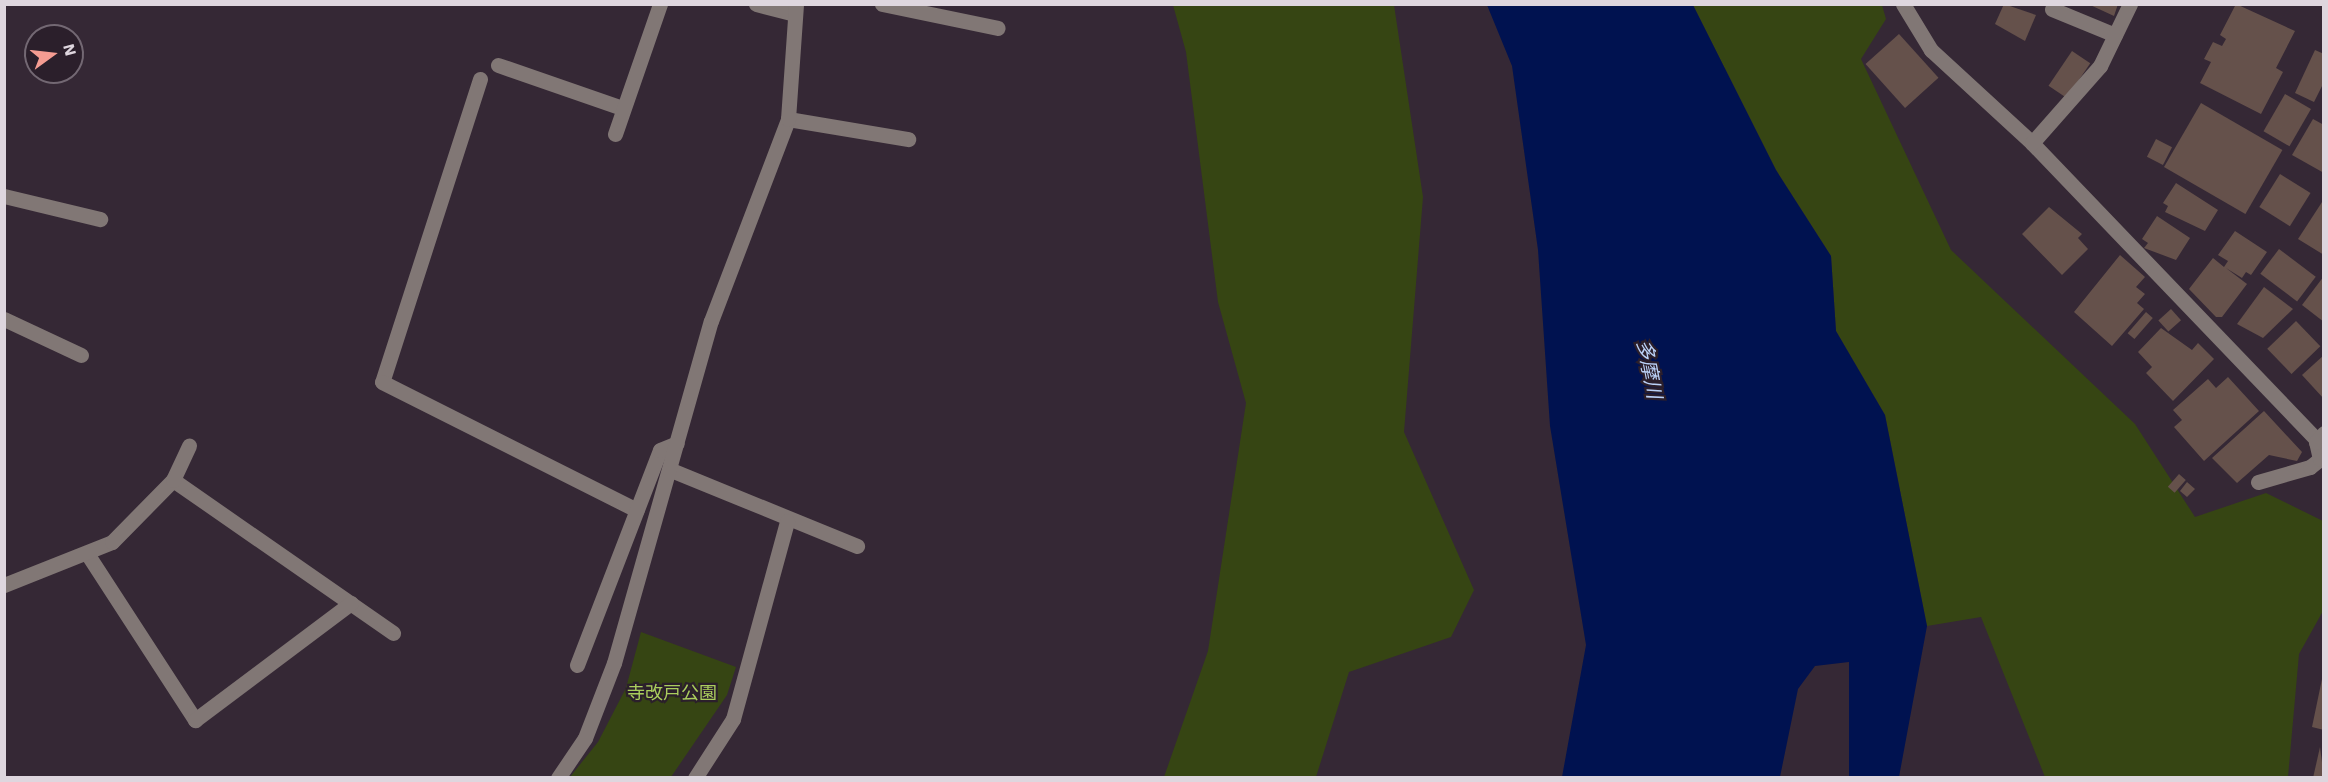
<!DOCTYPE html>
<html>
<head>
<meta charset="utf-8">
<style>
  body { margin:0 }
  #map { position:relative; width:2328px; height:782px; overflow:hidden; background:#352835; font-family:"Work Sans","Noto Sans JP",sans-serif }
  div>[style] { position:absolute }
  .green>* { inset:0; background:#364513 }
  .water>* { inset:0; background:#001250 }
  .building>* { inset:0; background:#65514b; transform-origin:0 0 }
  .minor>* { height:15px; margin:-7.5px; padding:0 7.5px; transform-origin:7.5px; border-radius:7.5px; background:#817775 }
  span { translate:-50% -50%; white-space:nowrap; text-align:center; line-height:1.15; -webkit-text-stroke:4.5px #2b1f2b; paint-order:stroke }
  .park-label { font-size:18px; color:#aacd5d }
  .water-label { font-size:20px; color:#bbd1f7; font-style:italic }
  .frame { position:absolute; inset:0; border:6px solid #ded6de; pointer-events:none }
  .north { position:absolute; left:24px; top:24px; width:60px; height:60px; box-sizing:border-box; background:#2b1f2b; border:2px solid #736873; border-radius:50%; rotate:75deg; font-size:16px; font-weight:700; line-height:24px; text-align:center; color:#ded6de }
  .north::after { content:''; display:block; margin:auto; width:21px; height:27px; background:#f59c92; clip-path:polygon(50% 0,100% 100%,50% 72%,0 100%) }
</style>
</head>
<body>
<div id="map">
  <div class="green">
    <i style="clip-path:polygon(1173px 5px,1394px 5px,1423px 197px,1404px 432px,1474px 590px,1451px 637px,1349px 672px,1316px 777px,1164px 777px,1208px 651px,1246px 403px,1218px 302px,1186px 52px)"></i>
    <i style="clip-path:polygon(1693px 5px,1882px 5px,1886px 19px,1861px 59px,1951px 250px,2135px 424px,2195px 517px,2266px 493px,2323px 521px,2323px 611px,2299px 654px,2288px 777px,2045px 777px,1981px 617px,1927px 626px,1885px 415px,1836px 331px,1831px 256px,1776px 170px)"></i>
    <i style="clip-path:polygon(641px 632px,736px 667px,727px 695px,671px 777px,570px 777px,598px 742px,626px 688px)"></i>
  </div>
  <div class="water">
    <i style="clip-path:polygon(1487px 5px,1693px 5px,1776px 170px,1831px 256px,1836px 331px,1885px 415px,1927px 626px,1899px 777px,1849px 777px,1849px 662px,1815px 666px,1798px 689px,1780px 777px,1562px 777px,1586px 645px,1550px 426px,1538px 250px,1512px 66px)"></i>
  </div>
  <div class="building">
    <i style="clip-path:polygon(2004px 4px,2036px 15px,2025px 41px,1995px 24px)"></i>
    <i style="clip-path:polygon(2088px 4px,2118px 4px,2114px 16px)"></i>
    <i style="clip-path:polygon(2236px 4px,2295px 31px,2276px 68px,2283px 72px,2261px 114px,2200px 83px,2211px 62px,2204px 59px,2213px 42px,2222px 46px,2226px 39px,2220px 35px)"></i>
    <i style="left:1899px;top:34px;width:59px;height:45px;rotate:48deg"></i>
    <i style="clip-path:polygon(2315px 50px,2324px 54px,2324px 82px,2314px 102px,2295px 93px)"></i>
    <i style="left:2072px;top:51px;width:22px;height:42px;rotate:34deg"></i>
    <i style="left:2285px;top:94px;width:30px;height:43px;rotate:30deg"></i>
    <i style="left:2201px;top:103px;width:94px;height:74px;rotate:30deg"></i>
    <i style="clip-path:polygon(2313px 119px,2324px 125px,2324px 173px,2292px 155px)"></i>
    <i style="left:2156px;top:139px;width:18px;height:20px;rotate:27deg"></i>
    <i style="left:2280px;top:174px;width:36px;height:39px;rotate:32deg"></i>
    <i style="clip-path:polygon(2176px 183px,2218px 210px,2205px 231px,2165px 212px,2168px 206px,2163px 203px)"></i>
    <i style="clip-path:polygon(2324px 199px,2324px 255px,2298px 239px)"></i>
    <i style="clip-path:polygon(2049px 207px,2082px 234px,2078px 238px,2088px 249px,2062px 275px,2022px 234px)"></i>
    <i style="clip-path:polygon(2157px 216px,2190px 238px,2176px 260px,2144px 248px,2148px 243px,2142px 239px)"></i>
    <i style="clip-path:polygon(2235px 231px,2267px 252px,2251px 275px,2246px 272px,2242px 278px,2226px 268px,2247px 284px,2222px 317px,2216px 317px,2189px 289px,2213px 258px,2224px 267px,2228px 261px,2218px 255px)"></i>
    <i style="left:2279px;top:249px;width:46px;height:31px;rotate:37deg"></i>
    <i style="clip-path:polygon(2120px 255px,2145px 277px,2136px 287px,2145px 294px,2137px 303px,2144px 309px,2112px 346px,2074px 312px)"></i>
    <i style="clip-path:polygon(2324px 276px,2324px 322px,2302px 305px)"></i>
    <i style="clip-path:polygon(2264px 287px,2293px 309px,2263px 338px,2237px 324px)"></i>
    <i style="left:2171px;top:309px;width:15px;height:17px;rotate:48deg"></i>
    <i style="left:2146px;top:312px;width:9px;height:28px;rotate:41deg"></i>
    <i style="left:2296px;top:321px;width:35px;height:40px;rotate:46deg"></i>
    <i style="clip-path:polygon(2161px 328px,2192px 350px,2198px 343px,2214px 359px,2173px 401px,2146px 373px,2152px 367px,2138px 352px)"></i>
    <i style="clip-path:polygon(2324px 355px,2324px 399px,2302px 375px)"></i>
    <i style="clip-path:polygon(2228px 377px,2259px 411px,2204px 461px,2174px 427px,2182px 420px,2173px 410px,2208px 379px,2216px 388px)"></i>
    <i style="clip-path:polygon(2264px 411px,2302px 452px,2297px 461px,2269px 455px,2237px 483px,2212px 458px)"></i>
    <i style="left:2179px;top:474px;width:9px;height:17px;rotate:41deg"></i>
    <i style="clip-path:polygon(2187px 482px,2195px 489px,2187px 497px,2180px 491px)"></i>
    <i style="clip-path:polygon(2322px 679px,2324px 679px,2324px 730px,2312px 727px)"></i>
    <i style="clip-path:polygon(2320px 747px,2324px 778px,2313px 778px)"></i>
  </div>
  <div class="minor">
    <i style="left:756px;top:4px;width:40px;rotate:14.4deg"></i>
    <i style="left:882px;top:4px;width:118px;rotate:11.7deg"></i>
    <i style="left:1903px;top:4px;width:54px;rotate:58.7deg"></i>
    <i style="left:1931px;top:50px;width:137px;rotate:42.6deg"></i>
    <i style="left:2032px;top:143px;width:422px;rotate:46.2deg"></i>
    <i style="left:2052px;top:9px;width:68px;rotate:22.4deg"></i>
    <i style="left:498px;top:65px;width:131px;rotate:19.1deg"></i>
    <i style="left:480px;top:79px;width:318px;rotate:107.9deg"></i>
    <i style="left:382px;top:382px;width:285px;rotate:26.7deg"></i>
    <i style="left:788px;top:119px;width:122px;rotate:9.5deg"></i>
    <i style="left:615px;top:134px;width:138px;rotate:-70.9deg"></i>
    <i style="left:2032px;top:143px;width:103px;rotate:-48.6deg"></i>
    <i style="left:2100px;top:66px;width:69px;rotate:-64.2deg"></i>
    <i style="left:4px;top:196px;width:99px;rotate:13.5deg"></i>
    <i style="left:4px;top:319px;width:85px;rotate:25.1deg"></i>
    <i style="left:671px;top:470px;width:201px;rotate:22.2deg"></i>
    <i style="left:173px;top:480px;width:268px;rotate:34.8deg"></i>
    <i style="left:2258px;top:482px;width:54px;rotate:-16.1deg"></i>
    <i style="left:2310px;top:467px;width:13px;rotate:-39deg"></i>
    <i style="left:2320px;top:459px;width:17px;rotate:-103deg"></i>
    <i style="left:2316px;top:442px;width:12px;rotate:-48deg"></i>
    <i style="left:88px;top:555px;width:197px;rotate:57deg"></i>
    <i style="left:195px;top:720px;width:195px;rotate:-36.9deg"></i>
    <i style="left:4px;top:585px;width:116px;rotate:-21.7deg"></i>
    <i style="left:112px;top:542px;width:87px;rotate:-45.5deg"></i>
    <i style="left:173px;top:480px;width:38px;rotate:-65deg"></i>
    <i style="left:577px;top:665px;width:230px;rotate:-68.9deg"></i>
    <i style="left:660px;top:450px;width:18px;rotate:-22deg"></i>
    <i style="left:558px;top:778px;width:48px;rotate:-56deg"></i>
    <i style="left:585px;top:738px;width:80px;rotate:-68.9deg"></i>
    <i style="left:614px;top:663px;width:355px;rotate:-74.2deg"></i>
    <i style="left:711px;top:321px;width:216px;rotate:-69.1deg"></i>
    <i style="left:788px;top:119px;width:115px;rotate:-86deg"></i>
    <i style="left:695px;top:778px;width:70px;rotate:-57.2deg"></i>
    <i style="left:733px;top:719px;width:205px;rotate:-74.7deg"></i>
  </div>
  <div class="park-label">
    <span style="left:672px;top:693px">寺改戸公園</span>
  </div>
  <div class="water-label">
    <span style="left:1649px;top:369px;rotate:79deg">多摩川</span>
  </div>
  <div class="frame"></div>
  <div class="north">N</div>
</div>
</body>
</html>
